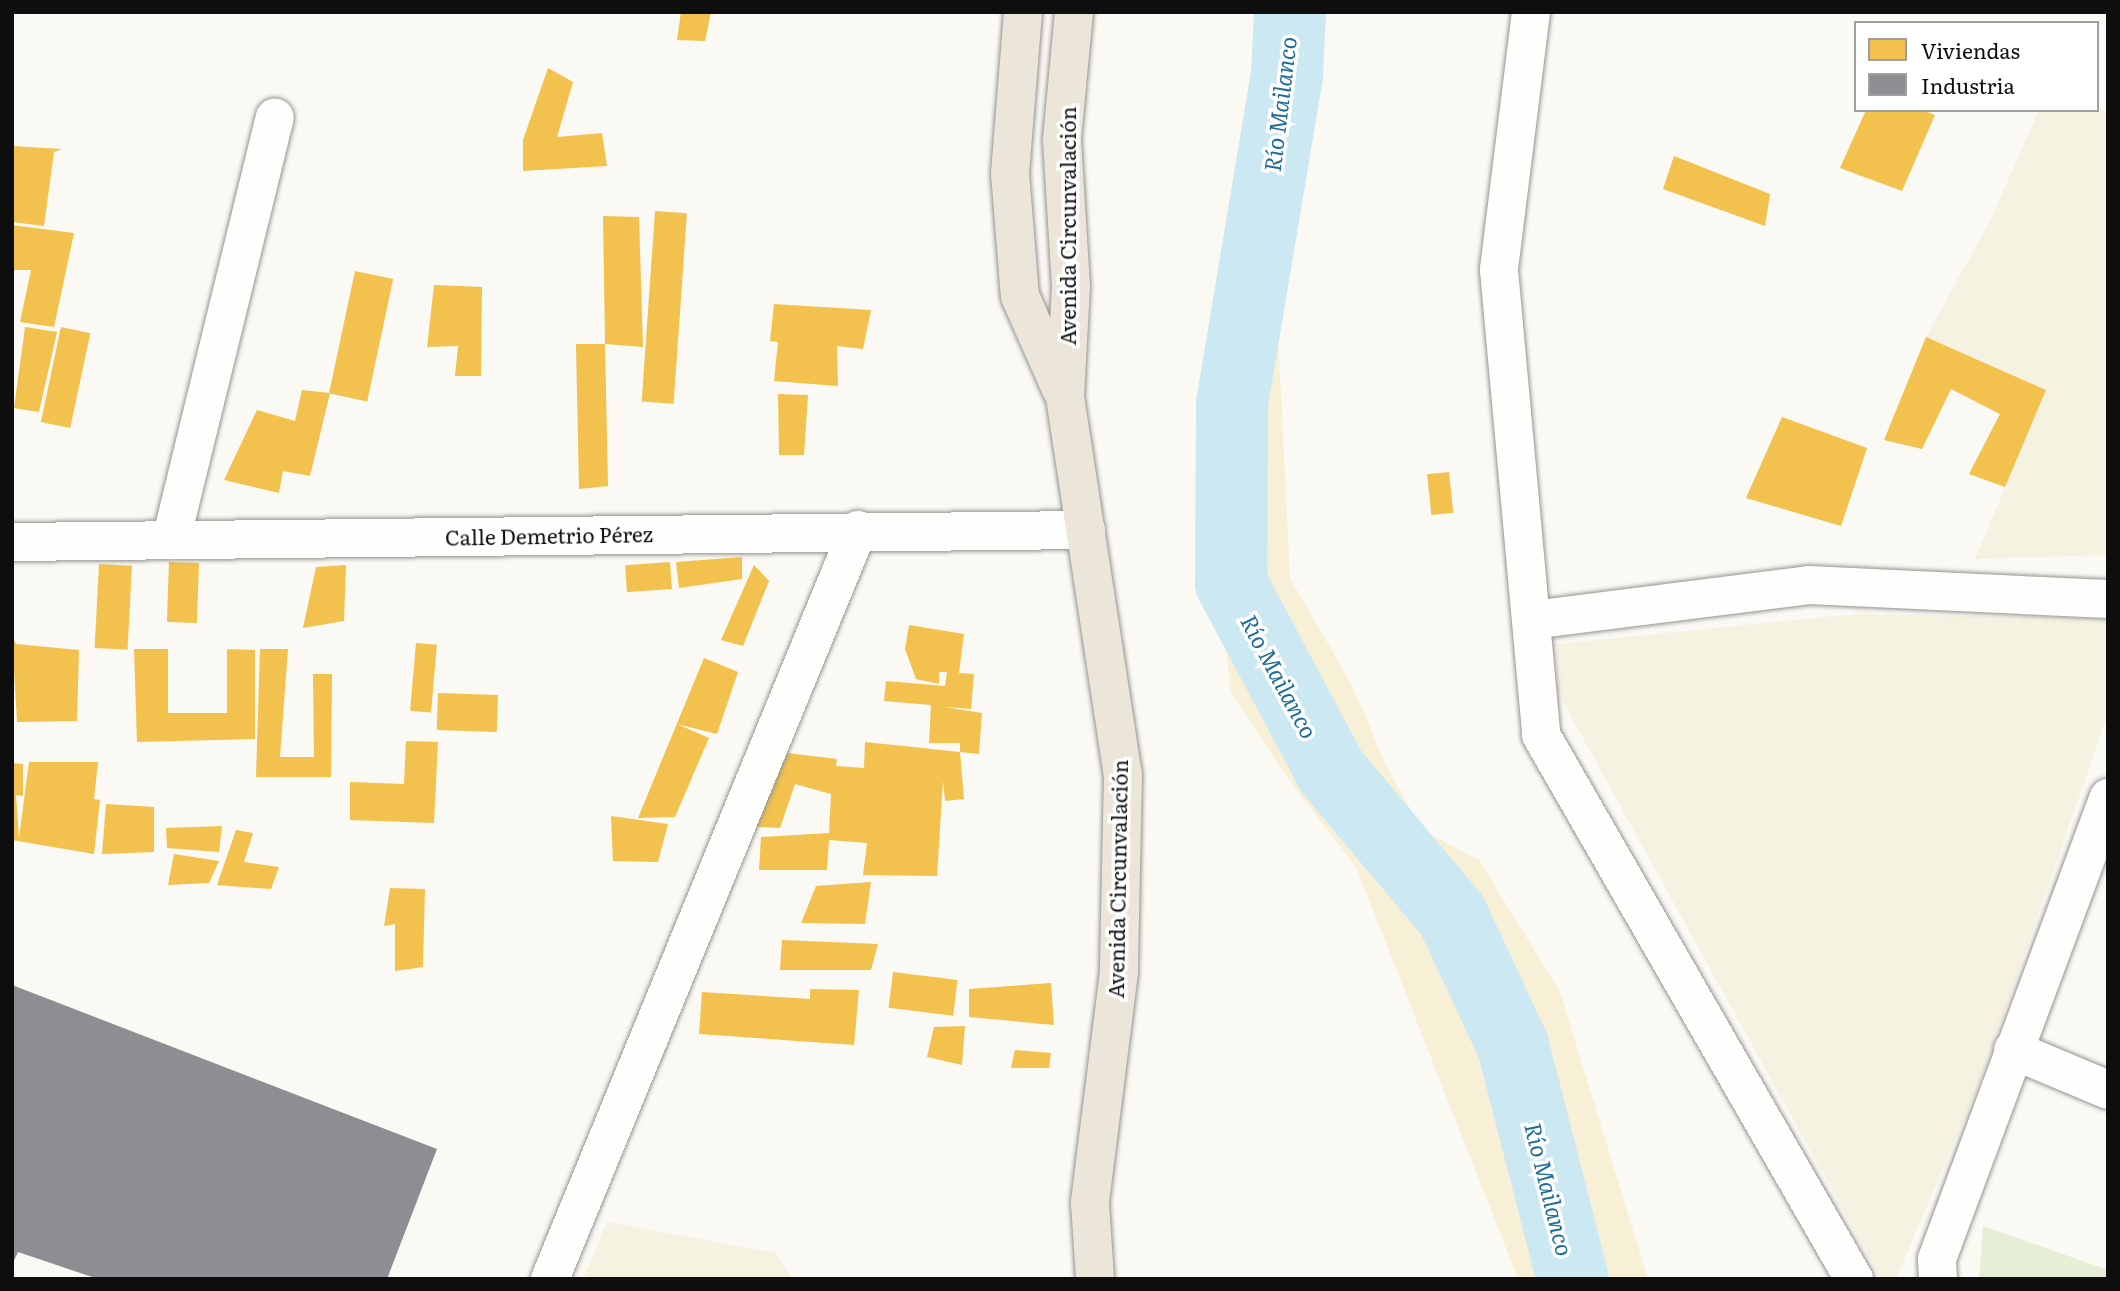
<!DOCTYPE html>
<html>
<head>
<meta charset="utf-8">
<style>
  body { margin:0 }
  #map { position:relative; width:2120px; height:1291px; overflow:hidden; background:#faf9f4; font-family:Literata,serif }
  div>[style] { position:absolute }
  .farmland>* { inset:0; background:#f6f2e1 }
  .green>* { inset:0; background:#e6efd5 }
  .sand>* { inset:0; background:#f8efd7 }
  .homes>* { inset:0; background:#f2c14e; transform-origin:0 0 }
  .industry>* { inset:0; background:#8d8d92 }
  .river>* { height:72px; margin:-36px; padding:0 36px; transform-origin:36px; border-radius:36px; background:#cce8f3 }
  .roads { filter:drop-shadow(0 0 2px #949492) drop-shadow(0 0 2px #949492) }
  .minor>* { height:38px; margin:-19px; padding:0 19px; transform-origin:19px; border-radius:19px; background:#fefefd }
  .major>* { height:38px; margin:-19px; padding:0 19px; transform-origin:19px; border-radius:19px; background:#ebe5da }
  span { translate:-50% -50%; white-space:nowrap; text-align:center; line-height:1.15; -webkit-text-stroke:7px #fff; paint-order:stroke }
  .street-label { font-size:21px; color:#0e0e0e }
  .water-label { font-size:23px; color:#1e6d99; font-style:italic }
  .frame { position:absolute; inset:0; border:14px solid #0e0e0e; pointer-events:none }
  .legend { position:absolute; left:1854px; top:21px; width:245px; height:91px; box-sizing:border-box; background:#fff; border:2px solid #9f9f9f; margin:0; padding:9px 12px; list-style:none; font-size:21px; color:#0e0e0e }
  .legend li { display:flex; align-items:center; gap:14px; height:35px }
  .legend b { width:35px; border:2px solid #9f9f9f }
</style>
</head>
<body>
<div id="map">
  <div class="farmland">
    <i style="clip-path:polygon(2097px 107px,2108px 112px,2108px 555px,1975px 559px,2046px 390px,1926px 337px,1991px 219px,2039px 110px)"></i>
    <i style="clip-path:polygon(1855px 614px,2108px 618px,2108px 714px,1981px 1079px,1896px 1279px,1881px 1279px,1557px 691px,1557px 644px)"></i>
    <i style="clip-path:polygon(607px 1222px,776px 1253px,793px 1279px,583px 1279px)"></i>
  </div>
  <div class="green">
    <i style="clip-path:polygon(1983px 1226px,2108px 1270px,2108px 1279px,1979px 1279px)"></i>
  </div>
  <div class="sand">
    <i style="clip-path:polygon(1260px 12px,1321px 12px,1277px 312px,1290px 578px,1352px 685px,1386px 766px,1422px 830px,1479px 860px,1560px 992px,1648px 1279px,1518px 1279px,1356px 867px,1288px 779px,1231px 692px,1212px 532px,1212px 360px)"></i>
  </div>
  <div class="homes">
    <i style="clip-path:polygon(681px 12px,711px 12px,705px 41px,677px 40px)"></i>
    <i style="clip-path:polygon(548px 68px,573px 82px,557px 137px,602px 133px,607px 166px,523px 171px,523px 140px)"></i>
    <i style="clip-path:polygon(1866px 110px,1923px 110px,1935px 115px,1902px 191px,1840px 168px)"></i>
    <i style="clip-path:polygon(12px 146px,62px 149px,54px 152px,44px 226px,12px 222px)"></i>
    <i style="clip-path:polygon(1674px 156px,1770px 194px,1765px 226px,1663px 189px)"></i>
    <i style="left:655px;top:211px;width:32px;height:191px;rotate:4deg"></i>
    <i style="clip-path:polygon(603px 216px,639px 217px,643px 347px,605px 344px,608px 486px,579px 489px,576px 344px,605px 344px)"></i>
    <i style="clip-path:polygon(12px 225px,74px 233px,54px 327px,20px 322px,31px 270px,12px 270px)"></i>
    <i style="left:355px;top:271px;width:39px;height:125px;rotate:12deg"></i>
    <i style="clip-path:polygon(434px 285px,482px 287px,481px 376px,455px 376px,458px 346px,427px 347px)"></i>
    <i style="clip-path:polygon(774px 304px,871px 310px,863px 349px,837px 346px,838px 386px,774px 381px,778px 342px,770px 341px)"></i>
    <i style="clip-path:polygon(25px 327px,57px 332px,39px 412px,14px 408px)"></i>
    <i style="left:61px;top:327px;width:30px;height:97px;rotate:12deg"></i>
    <i style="clip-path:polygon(1926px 337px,2046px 390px,2005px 487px,1969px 474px,2000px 414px,1951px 389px,1922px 449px,1884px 440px)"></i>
    <i style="clip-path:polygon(302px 390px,330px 393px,310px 476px,283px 471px,279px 493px,224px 480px,257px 410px,295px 421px)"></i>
    <i style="clip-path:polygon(778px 394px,808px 395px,804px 455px,779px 455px)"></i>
    <i style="clip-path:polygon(1782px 417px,1867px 448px,1841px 526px,1746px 498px)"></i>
    <i style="left:1449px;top:472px;width:41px;height:22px;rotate:84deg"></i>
    <i style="clip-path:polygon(742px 557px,742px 579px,679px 588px,676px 562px)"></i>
    <i style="left:169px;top:562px;width:30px;height:60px;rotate:2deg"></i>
    <i style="left:670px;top:562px;width:27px;height:45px;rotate:86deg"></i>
    <i style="left:99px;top:564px;width:33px;height:84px;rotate:3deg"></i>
    <i style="clip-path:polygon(346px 565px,344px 621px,303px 628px,316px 567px)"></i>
    <i style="clip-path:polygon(754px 565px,769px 581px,743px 646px,721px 640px)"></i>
    <i style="clip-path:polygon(909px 625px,964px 634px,959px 673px,974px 674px,971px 709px,944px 707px,982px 713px,979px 754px,960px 752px,960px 743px,929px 743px,931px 705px,884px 701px,886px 681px,945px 686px,947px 672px,939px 672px,939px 684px,916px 679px,905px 649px)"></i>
    <i style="clip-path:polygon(12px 636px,16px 644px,79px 650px,77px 721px,17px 722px)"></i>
    <i style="left:416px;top:643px;width:21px;height:68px;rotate:5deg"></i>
    <i style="clip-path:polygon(134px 649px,168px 649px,168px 713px,227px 713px,227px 649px,255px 650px,255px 739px,137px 742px)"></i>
    <i style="clip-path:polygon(260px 649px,288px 649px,280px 757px,314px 757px,313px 674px,332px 674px,331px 777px,256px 777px)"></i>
    <i style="clip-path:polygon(704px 658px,738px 672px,717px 734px,677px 724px,709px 738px,675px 817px,638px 818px)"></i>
    <i style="left:498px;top:695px;width:37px;height:60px;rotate:92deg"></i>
    <i style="clip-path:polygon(406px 741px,438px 742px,434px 823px,350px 820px,350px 782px,404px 784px)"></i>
    <i style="clip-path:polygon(865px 742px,960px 752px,964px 799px,945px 801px,943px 781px,937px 876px,863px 875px,867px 843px,829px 840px,827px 870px,759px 870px,761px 837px,829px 833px,831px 794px,795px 784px,780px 828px,740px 826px,771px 751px,837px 759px,836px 766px,864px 768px)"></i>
    <i style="clip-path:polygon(29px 762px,98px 762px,94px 799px,100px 800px,94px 854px,12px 840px,12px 763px,23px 764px,23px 796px,16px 795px,19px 838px)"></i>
    <i style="clip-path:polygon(106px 804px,154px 807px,154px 852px,102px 854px)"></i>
    <i style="clip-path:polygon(611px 816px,668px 824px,658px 862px,613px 861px)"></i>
    <i style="clip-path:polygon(222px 826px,219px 852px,167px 848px,166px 828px)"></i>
    <i style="clip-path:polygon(236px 830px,253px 833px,244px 862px,279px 867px,271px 889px,217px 885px)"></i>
    <i style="clip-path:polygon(174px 854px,219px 861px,209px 883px,168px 885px)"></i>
    <i style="clip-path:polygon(871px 882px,865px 924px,801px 923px,816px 886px)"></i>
    <i style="clip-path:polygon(390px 888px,425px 889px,423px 967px,395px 971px,395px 924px,384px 926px)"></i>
    <i style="clip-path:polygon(782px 940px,878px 944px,871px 970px,780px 970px)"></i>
    <i style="left:893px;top:972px;width:65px;height:36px;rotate:7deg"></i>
    <i style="clip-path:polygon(1051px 983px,1054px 1025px,969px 1017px,969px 989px)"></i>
    <i style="clip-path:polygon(810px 989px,859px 990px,854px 1045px,699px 1034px,702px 992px,810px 999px)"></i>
    <i style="clip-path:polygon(965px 1026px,962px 1065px,927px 1057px,934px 1027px)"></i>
    <i style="clip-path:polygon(1015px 1050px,1051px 1053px,1049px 1068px,1011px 1068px)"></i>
  </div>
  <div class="industry">
    <i style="clip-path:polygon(12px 985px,437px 1149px,387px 1279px,98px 1279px,18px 1252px,12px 1265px)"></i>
  </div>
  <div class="river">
    <i style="left:1290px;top:12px;width:63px;rotate:92.7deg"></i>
    <i style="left:1287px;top:75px;width:334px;rotate:99.5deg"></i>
    <i style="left:1232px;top:404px;width:179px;rotate:90.3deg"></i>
    <i style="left:1231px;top:583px;width:213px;rotate:62deg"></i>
    <i style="left:1331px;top:771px;width:188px;rotate:50deg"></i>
    <i style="left:1452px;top:915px;width:145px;rotate:65deg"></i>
    <i style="left:1513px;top:1046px;width:241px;rotate:75.6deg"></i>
  </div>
  <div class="roads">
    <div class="minor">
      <i style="left:1531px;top:12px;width:260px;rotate:97.1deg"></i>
      <i style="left:1499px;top:270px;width:467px;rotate:84.8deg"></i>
      <i style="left:1541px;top:735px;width:628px;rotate:60.09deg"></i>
      <i style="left:171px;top:540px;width:435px;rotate:-76.2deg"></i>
      <i style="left:12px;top:542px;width:1074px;rotate:-0.64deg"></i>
      <i style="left:1532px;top:620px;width:279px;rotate:-7.2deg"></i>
      <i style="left:1809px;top:585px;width:299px;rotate:2.7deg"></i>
      <i style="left:2013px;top:1050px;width:103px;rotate:22.8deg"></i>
      <i style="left:550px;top:1279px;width:810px;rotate:-67.65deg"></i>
      <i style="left:1938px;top:1279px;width:20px;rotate:-93deg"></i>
      <i style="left:1937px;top:1259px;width:492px;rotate:-69.6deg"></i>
    </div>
    <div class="major">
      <i style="left:1023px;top:12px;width:162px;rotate:94.6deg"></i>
      <i style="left:1010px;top:173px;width:123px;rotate:85.4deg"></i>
      <i style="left:1020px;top:296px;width:102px;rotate:66.2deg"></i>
      <i style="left:1074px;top:12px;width:129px;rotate:95.4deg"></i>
      <i style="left:1062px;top:140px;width:146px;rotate:86.5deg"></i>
      <i style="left:1071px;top:286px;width:111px;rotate:93.1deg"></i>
      <i style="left:1065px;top:397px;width:381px;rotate:81.3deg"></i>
      <i style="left:1123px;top:774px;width:198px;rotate:91.2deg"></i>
      <i style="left:1119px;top:972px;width:233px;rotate:97.2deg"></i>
      <i style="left:1090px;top:1203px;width:76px;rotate:86.2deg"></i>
    </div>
  </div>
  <div class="street-label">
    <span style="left:1067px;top:226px;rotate:-90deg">Avenida Circunvalación</span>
    <span style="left:549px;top:535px;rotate:-1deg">Calle Demetrio Pérez</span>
    <span style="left:1117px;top:879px;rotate:-89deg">Avenida Circunvalación</span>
  </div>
  <div class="water-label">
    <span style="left:1279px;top:104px;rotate:-83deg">Río Mailanco</span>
    <span style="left:1280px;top:676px;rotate:62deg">Río Mailanco</span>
    <span style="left:1550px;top:1189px;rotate:76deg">Río Mailanco</span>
  </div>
  <div class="frame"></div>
  <ul class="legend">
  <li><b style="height:19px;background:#f2c14e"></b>Viviendas</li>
  <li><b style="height:19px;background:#8d8d92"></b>Industria</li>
  </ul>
</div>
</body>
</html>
